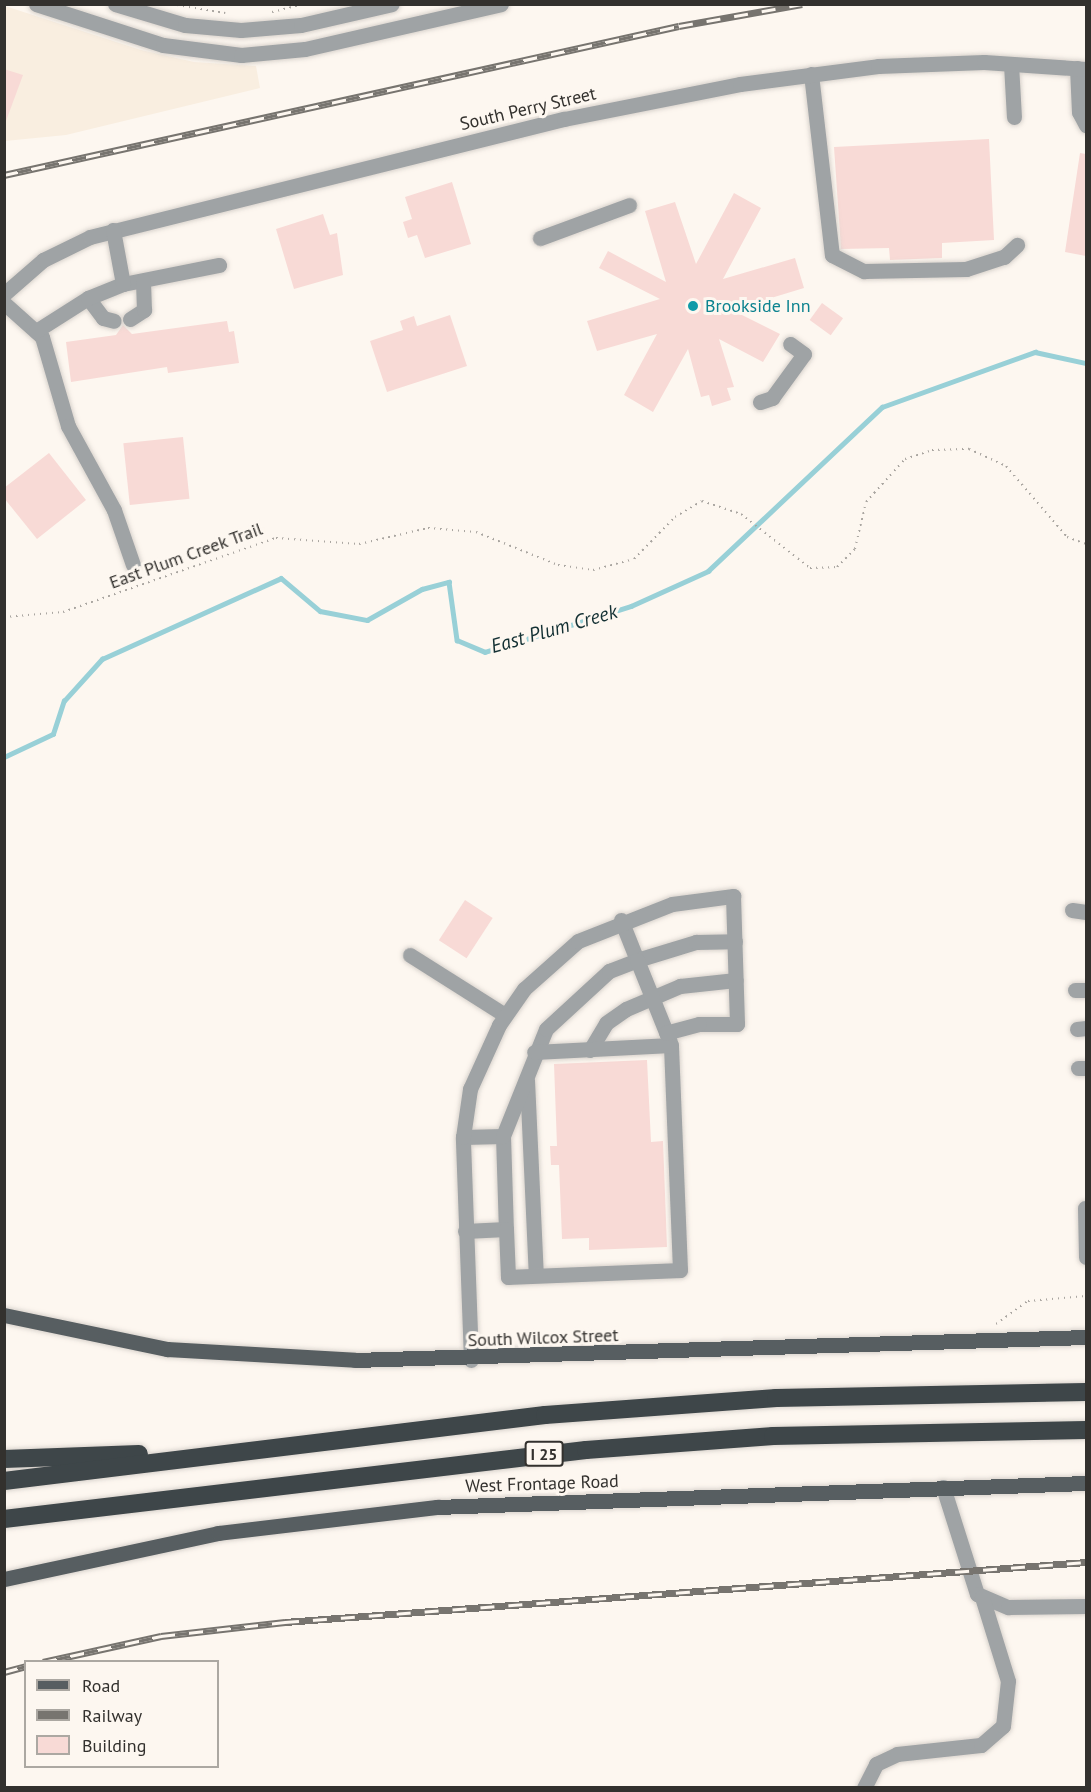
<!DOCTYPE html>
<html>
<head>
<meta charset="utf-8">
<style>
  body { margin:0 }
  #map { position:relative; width:1091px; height:1792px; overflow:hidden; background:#fdf7f0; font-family:"PT Sans",sans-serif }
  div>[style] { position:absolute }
  .built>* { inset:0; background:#f9eee0 }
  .stream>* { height:4.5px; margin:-2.25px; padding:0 2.25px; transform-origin:2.25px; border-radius:2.25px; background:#98d0d7 }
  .building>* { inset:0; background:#f8dad6; transform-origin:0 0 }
  .path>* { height:2px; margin-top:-1px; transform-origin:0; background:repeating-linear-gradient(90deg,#aaa6a1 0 1.5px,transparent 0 6px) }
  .roads { filter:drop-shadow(0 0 2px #d9d3cd) drop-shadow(0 0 2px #d9d3cd) }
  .minor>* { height:15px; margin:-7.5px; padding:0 7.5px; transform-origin:7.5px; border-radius:7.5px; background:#9fa3a5 }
  .major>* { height:15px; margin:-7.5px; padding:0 7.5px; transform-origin:7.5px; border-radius:7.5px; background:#575e61 }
  .highway>* { height:18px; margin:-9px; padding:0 9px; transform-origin:9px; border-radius:9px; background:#3e4649 }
  .rail>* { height:7px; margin-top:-3.5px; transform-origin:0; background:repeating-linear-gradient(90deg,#fdf7f0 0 14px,#77746f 0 28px); box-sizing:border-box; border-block:2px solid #77746f }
  .dots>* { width:16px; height:16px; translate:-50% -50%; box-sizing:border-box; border:3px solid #fdf7f0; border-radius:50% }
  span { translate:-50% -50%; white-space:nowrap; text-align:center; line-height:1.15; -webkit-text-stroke:6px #fdf7f0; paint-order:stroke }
  .shield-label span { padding:2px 4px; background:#fdf7f0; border:2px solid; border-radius:4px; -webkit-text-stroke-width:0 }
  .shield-label { font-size:16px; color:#33312e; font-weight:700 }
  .street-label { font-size:18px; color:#33312e }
  .culture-label { font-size:18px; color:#0d838f }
  .left { translate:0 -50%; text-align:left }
  .water-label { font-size:20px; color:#133033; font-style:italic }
  .frame { position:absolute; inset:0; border:6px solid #33312e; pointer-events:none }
  .legend { position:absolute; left:24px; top:1660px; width:195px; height:108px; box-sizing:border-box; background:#fdf7f0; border:2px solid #aca8a2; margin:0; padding:8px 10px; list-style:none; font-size:18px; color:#33312e }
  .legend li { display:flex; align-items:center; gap:12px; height:30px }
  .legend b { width:30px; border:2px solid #aca8a2 }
</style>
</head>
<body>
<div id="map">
  <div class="built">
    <i style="clip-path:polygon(5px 6px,141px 50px,194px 62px,256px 66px,260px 88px,66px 135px,5px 141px)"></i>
  </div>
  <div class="stream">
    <i style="left:4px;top:757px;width:54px;rotate:-25.1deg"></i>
    <i style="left:53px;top:734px;width:35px;rotate:-72deg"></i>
    <i style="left:64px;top:701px;width:57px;rotate:-47.9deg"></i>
    <i style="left:102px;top:659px;width:196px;rotate:-24.3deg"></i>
    <i style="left:281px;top:578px;width:51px;rotate:40.2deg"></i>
    <i style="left:320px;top:611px;width:48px;rotate:10.8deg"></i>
    <i style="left:367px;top:620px;width:63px;rotate:-29.4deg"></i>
    <i style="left:422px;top:589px;width:28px;rotate:-15deg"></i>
    <i style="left:449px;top:582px;width:59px;rotate:82.1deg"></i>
    <i style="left:457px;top:640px;width:30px;rotate:23deg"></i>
    <i style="left:485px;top:652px;width:153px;rotate:-17.5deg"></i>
    <i style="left:631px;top:606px;width:85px;rotate:-24.4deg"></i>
    <i style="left:708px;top:571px;width:239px;rotate:-43.3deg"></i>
    <i style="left:882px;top:407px;width:163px;rotate:-19.8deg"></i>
    <i style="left:1035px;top:352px;width:52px;rotate:12.2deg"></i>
  </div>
  <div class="building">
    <i style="clip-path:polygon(4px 69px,23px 75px,6px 121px,4px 121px)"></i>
    <i style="clip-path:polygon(989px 139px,994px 240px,942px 243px,942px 258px,890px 260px,889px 248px,841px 249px,834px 147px)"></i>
    <i style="clip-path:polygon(1080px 153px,1086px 154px,1086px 256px,1065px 252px)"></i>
    <i style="clip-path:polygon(452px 182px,471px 244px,425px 258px,417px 235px,408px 238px,403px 222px,412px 219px,405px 197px)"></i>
    <i style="clip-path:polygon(734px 193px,761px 208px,723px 279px,795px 258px,804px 288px,732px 310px,780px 334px,763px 362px,719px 339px,734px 387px,727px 388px,731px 400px,712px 406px,709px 395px,701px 397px,688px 349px,653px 412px,624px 395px,657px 334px,597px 351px,587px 321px,660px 299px,599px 268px,608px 251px,666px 282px,645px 211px,675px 202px,696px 264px)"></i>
    <i style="clip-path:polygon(323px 214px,330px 235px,337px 233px,343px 275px,294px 289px,276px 229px)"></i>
    <i style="left:822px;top:303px;width:26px;height:21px;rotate:36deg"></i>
    <i style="clip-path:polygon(450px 315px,467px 366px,387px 392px,370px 341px,403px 330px,400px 321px,414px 316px,417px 326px)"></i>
    <i style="clip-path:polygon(227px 321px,229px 332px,234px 331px,239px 363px,168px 373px,167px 367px,71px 382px,66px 342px,116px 335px,123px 325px,132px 334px)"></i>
    <i style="left:183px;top:437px;width:62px;height:60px;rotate:84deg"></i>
    <i style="clip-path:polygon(49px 453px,86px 500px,37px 539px,4px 498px,4px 488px)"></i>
    <i style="left:465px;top:900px;width:33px;height:48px;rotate:33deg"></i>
    <i style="clip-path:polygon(647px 1060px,651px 1142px,663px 1141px,667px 1247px,589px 1250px,589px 1238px,562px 1239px,559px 1165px,551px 1165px,550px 1146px,557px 1146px,554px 1064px)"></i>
  </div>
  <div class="path">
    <i style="left:171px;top:4px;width:55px;rotate:9.5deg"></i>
    <i style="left:272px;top:12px;width:32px;rotate:-14deg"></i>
    <i style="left:4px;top:617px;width:59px;rotate:-4.8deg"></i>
    <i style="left:63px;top:612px;width:225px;rotate:-19.2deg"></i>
    <i style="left:276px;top:538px;width:83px;rotate:4.1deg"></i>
    <i style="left:359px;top:544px;width:71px;rotate:-13.1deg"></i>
    <i style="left:428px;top:528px;width:48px;rotate:4.8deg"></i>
    <i style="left:476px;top:532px;width:88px;rotate:21.9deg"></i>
    <i style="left:558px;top:565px;width:35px;rotate:8deg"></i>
    <i style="left:593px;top:570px;width:42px;rotate:-15deg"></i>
    <i style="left:634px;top:559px;width:59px;rotate:-45.7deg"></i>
    <i style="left:675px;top:517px;width:31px;rotate:-31deg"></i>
    <i style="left:702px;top:501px;width:41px;rotate:18.4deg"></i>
    <i style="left:741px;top:514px;width:88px;rotate:38deg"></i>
    <i style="left:810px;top:568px;width:27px;rotate:-2deg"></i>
    <i style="left:837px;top:567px;width:25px;rotate:-45deg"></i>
    <i style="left:855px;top:549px;width:48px;rotate:-76.8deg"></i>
    <i style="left:866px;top:502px;width:58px;rotate:-47.8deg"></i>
    <i style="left:905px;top:459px;width:28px;rotate:-18deg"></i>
    <i style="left:932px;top:450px;width:37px;rotate:-2deg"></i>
    <i style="left:969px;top:449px;width:41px;rotate:24.7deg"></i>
    <i style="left:1006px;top:466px;width:94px;rotate:49.3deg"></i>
    <i style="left:1067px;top:537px;width:20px;rotate:20deg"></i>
    <i style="left:996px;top:1324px;width:39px;rotate:-36deg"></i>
    <i style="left:1028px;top:1301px;width:58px;rotate:-4.9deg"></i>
  </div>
  <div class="roads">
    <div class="minor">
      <i style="left:36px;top:4px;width:133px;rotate:17.9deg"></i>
      <i style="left:163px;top:45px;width:79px;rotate:7.3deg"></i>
      <i style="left:241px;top:55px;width:64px;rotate:-5.4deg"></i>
      <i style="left:305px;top:49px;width:201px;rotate:-12.9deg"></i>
      <i style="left:115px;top:4px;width:73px;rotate:16.7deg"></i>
      <i style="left:185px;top:25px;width:56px;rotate:5.1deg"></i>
      <i style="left:241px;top:30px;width:60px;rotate:-4.8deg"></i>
      <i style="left:301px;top:25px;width:93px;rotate:-13deg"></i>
      <i style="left:1011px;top:64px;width:53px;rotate:86.8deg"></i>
      <i style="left:1077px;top:68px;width:44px;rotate:87.4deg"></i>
      <i style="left:1079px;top:112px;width:15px;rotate:62deg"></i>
      <i style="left:811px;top:74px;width:182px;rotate:83.4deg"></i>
      <i style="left:832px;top:255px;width:36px;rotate:27deg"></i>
      <i style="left:864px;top:271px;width:102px;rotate:-1.1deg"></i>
      <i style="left:966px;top:269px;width:40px;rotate:-18deg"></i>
      <i style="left:1004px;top:257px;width:18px;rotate:-43deg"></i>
      <i style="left:540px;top:238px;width:95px;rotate:-20.3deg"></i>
      <i style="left:123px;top:284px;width:98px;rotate:-11.2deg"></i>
      <i style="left:4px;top:294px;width:52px;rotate:-41.1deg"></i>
      <i style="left:43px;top:260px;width:52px;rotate:-26.1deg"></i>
      <i style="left:90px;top:237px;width:488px;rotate:-14deg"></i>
      <i style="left:564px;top:119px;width:179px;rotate:-11.2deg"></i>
      <i style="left:740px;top:84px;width:139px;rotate:-7.4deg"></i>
      <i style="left:878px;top:66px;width:106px;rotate:-2.2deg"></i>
      <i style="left:984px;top:62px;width:102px;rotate:3.9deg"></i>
      <i style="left:88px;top:298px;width:25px;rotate:53deg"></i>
      <i style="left:103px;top:318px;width:11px;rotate:15deg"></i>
      <i style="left:4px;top:303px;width:51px;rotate:41.8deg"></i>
      <i style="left:42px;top:337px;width:93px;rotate:73.7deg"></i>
      <i style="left:68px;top:426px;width:96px;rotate:61.3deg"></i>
      <i style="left:114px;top:510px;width:58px;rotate:70.9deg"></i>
      <i style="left:130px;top:319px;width:17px;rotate:-33deg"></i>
      <i style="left:144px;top:310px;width:29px;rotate:-92deg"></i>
      <i style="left:36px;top:331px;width:62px;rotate:-32.4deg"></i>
      <i style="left:88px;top:298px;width:38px;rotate:-22deg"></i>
      <i style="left:123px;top:284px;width:55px;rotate:-100.5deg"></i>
      <i style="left:760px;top:402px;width:13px;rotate:-18deg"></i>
      <i style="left:772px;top:398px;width:54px;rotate:-54deg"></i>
      <i style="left:804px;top:354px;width:17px;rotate:-144deg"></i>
      <i style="left:1072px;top:910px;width:14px;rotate:8deg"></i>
      <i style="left:621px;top:920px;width:43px;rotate:68.2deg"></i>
      <i style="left:637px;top:960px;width:62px;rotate:-17deg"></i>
      <i style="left:696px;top:942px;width:39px;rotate:-1deg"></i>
      <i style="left:410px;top:955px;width:112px;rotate:32.3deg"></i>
      <i style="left:1075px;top:990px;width:11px"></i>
      <i style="left:1077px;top:1029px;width:9px;rotate:-6deg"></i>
      <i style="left:590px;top:1050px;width:31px;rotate:-59deg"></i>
      <i style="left:606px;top:1023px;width:24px;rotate:-35deg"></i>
      <i style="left:626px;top:1009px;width:59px;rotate:-23.1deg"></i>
      <i style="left:680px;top:986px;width:56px;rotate:-6.1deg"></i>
      <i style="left:1078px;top:1068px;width:8px"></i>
      <i style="left:527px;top:1080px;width:195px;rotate:87.4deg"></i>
      <i style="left:503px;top:1136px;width:93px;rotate:88.2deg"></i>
      <i style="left:463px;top:1137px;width:40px;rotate:-1.4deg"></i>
      <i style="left:503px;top:1136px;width:115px;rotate:-68.1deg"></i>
      <i style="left:546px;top:1029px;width:86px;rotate:-42.6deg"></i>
      <i style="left:609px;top:971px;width:30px;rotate:-21deg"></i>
      <i style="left:637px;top:960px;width:88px;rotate:68.1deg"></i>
      <i style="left:1085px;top:1208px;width:49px;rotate:88.8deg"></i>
      <i style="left:465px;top:1231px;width:41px;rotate:-2.8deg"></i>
      <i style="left:506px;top:1229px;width:48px;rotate:87.6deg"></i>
      <i style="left:508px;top:1277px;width:172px;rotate:-2.3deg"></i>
      <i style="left:680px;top:1270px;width:225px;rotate:-92.3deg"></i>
      <i style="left:671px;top:1045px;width:137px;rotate:177.1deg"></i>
      <i style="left:471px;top:1360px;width:223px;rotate:-92.1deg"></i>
      <i style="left:463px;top:1137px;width:49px;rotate:-81.7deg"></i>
      <i style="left:470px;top:1089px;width:70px;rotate:-65.6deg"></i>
      <i style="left:499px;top:1025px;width:44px;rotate:-55.2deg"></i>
      <i style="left:524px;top:989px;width:72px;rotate:-41.6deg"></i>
      <i style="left:578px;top:941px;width:101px;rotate:-21.5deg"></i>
      <i style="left:672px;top:904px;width:62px;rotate:-7.5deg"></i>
      <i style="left:733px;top:896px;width:128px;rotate:88.2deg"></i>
      <i style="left:737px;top:1024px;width:38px;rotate:180deg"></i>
      <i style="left:699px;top:1024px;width:34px;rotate:165deg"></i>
      <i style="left:943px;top:1487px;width:112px;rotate:72.4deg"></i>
      <i style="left:977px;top:1594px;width:34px;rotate:23deg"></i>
      <i style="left:1008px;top:1607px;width:78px;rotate:-0.7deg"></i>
      <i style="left:864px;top:1788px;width:27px;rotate:-63deg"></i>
      <i style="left:876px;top:1764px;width:23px;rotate:-25deg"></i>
      <i style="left:897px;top:1754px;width:84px;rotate:-6.1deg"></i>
      <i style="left:981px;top:1745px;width:29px;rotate:-41deg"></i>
      <i style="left:1003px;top:1726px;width:45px;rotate:-83.7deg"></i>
      <i style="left:1008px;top:1681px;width:88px;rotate:-107.2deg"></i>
    </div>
    <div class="major">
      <i style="left:4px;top:1315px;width:167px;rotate:11.8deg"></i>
      <i style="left:167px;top:1349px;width:188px;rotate:3.3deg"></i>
      <i style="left:355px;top:1360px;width:731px;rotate:-1.8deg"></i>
      <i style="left:4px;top:1579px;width:219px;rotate:-12.1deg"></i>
      <i style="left:218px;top:1533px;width:221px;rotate:-6.8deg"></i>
      <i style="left:437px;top:1507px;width:649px;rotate:-2.12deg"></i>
    </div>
    <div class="highway">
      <i style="left:4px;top:1459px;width:135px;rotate:-2.1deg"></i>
      <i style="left:4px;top:1481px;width:545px;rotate:-6.96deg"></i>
      <i style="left:545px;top:1415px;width:232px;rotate:-4.2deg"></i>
      <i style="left:776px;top:1398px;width:310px;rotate:-1.1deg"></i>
      <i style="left:4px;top:1519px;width:586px;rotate:-6.76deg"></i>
      <i style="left:586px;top:1450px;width:188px;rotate:-4.3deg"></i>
      <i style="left:773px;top:1436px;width:313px;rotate:-1.1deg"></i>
    </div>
  </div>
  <div class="rail">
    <i style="left:4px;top:175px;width:691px;rotate:-12.45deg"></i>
    <i style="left:679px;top:26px;width:125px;rotate:-10.1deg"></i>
    <i style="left:43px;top:1662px;width:121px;rotate:-12.4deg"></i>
    <i style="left:161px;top:1636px;width:125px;rotate:-6.4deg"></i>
    <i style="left:285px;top:1622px;width:803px;rotate:-4.28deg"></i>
    <i style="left:4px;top:1672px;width:23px;rotate:-15deg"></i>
  </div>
  <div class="dots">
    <i style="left:693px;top:306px;background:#0f9aa8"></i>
  </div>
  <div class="shield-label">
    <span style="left:544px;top:1454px">I 25</span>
  </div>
  <div class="street-label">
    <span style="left:528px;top:109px;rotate:-13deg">South Perry Street</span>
    <span style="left:186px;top:556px;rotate:-20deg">East Plum Creek Trail</span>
    <span style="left:543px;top:1338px;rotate:-2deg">South Wilcox Street</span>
    <span style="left:542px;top:1484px;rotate:-2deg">West Frontage Road</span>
  </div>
  <div class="culture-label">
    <span class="left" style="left:705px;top:306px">Brookside Inn</span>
  </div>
  <div class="water-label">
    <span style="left:554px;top:629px;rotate:-16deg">East Plum Creek</span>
  </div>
  <div class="frame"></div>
  <ul class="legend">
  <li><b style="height:8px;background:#575e61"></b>Road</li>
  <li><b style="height:8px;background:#77746f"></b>Railway</li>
  <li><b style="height:16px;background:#f8dad6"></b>Building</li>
  </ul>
</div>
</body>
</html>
